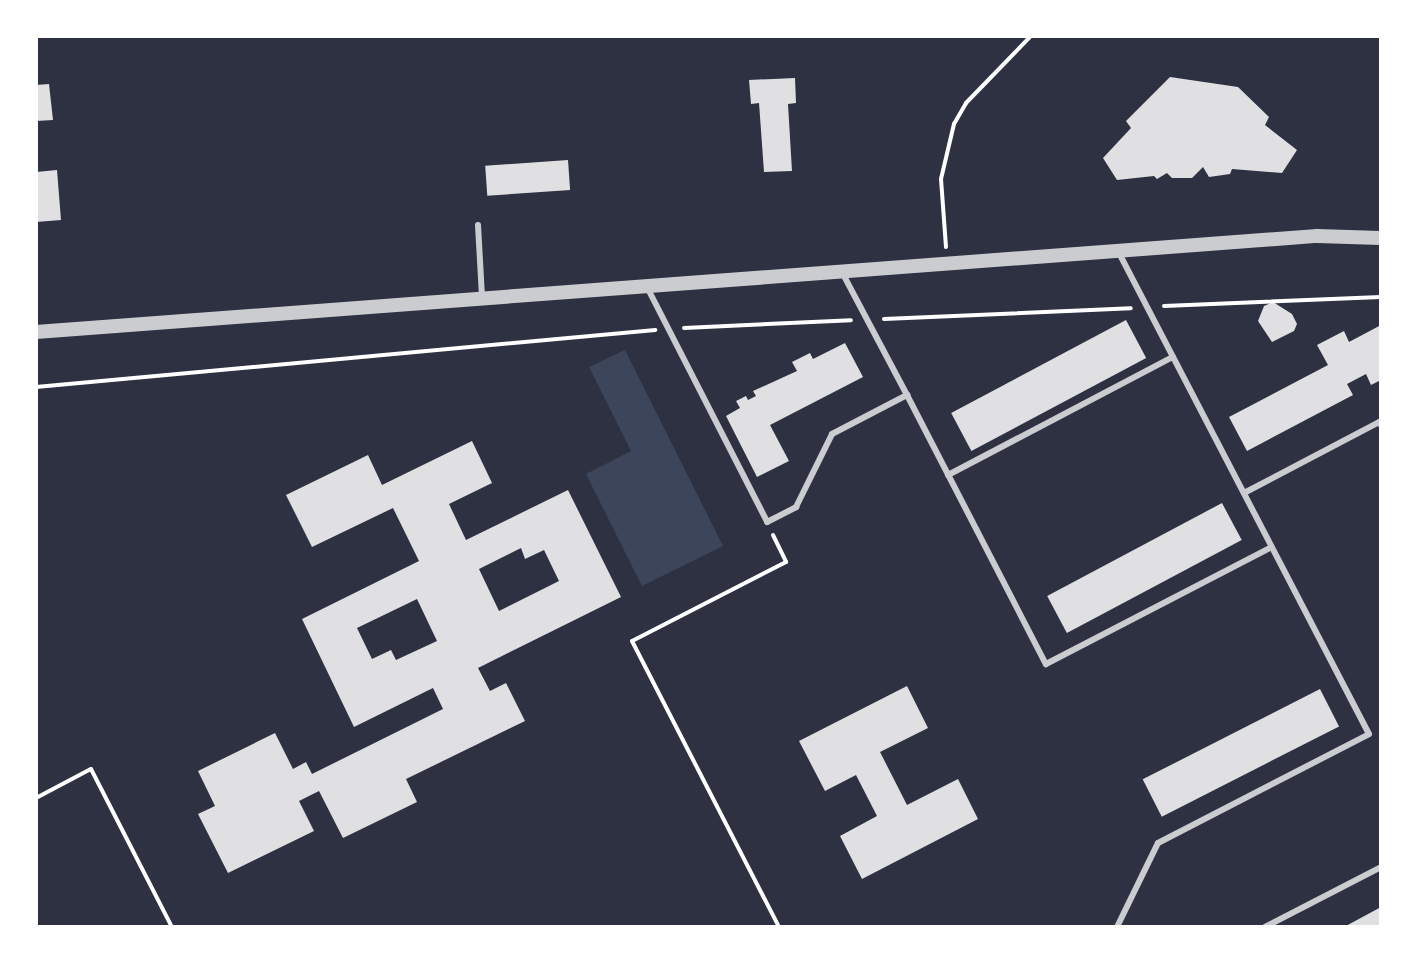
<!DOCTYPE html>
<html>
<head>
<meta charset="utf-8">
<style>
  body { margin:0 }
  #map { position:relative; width:1417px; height:963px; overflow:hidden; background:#2d3142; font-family:Roboto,sans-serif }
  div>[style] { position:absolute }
  .green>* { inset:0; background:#3c4559 }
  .building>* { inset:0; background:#e0e0e3; transform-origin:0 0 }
  .path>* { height:4px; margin:-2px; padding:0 2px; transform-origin:2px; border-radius:2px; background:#fff }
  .service>* { height:6px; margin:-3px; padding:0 3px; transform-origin:3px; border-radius:3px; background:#caccd0 }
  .tertiary>* { height:14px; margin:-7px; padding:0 7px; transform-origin:7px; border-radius:7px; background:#caccd0 }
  span { translate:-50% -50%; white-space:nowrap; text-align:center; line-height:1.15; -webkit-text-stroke:6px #fff; paint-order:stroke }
  .frame { position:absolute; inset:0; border:38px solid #fff; pointer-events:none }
</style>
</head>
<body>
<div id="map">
  <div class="green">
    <i style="clip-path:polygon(625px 350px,723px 546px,642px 586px,586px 474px,631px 451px,589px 367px)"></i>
  </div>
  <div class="building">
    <i style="clip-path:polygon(1170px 77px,1238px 87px,1269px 117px,1265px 125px,1297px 150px,1282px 173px,1232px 169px,1230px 174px,1209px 177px,1203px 167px,1192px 178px,1172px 178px,1167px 173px,1157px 179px,1154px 176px,1117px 180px,1103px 158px,1131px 128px,1126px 121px)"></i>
    <i style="clip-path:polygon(795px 78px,796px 103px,788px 104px,792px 171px,764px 172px,759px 103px,751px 104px,749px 80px)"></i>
    <i style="clip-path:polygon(49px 84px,53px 120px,36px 121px,36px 85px)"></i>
    <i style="left:568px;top:160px;width:30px;height:83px;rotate:86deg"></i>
    <i style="clip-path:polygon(57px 170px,61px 220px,36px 222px,36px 172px)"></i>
    <i style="clip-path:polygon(1273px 302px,1292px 314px,1297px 324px,1294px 331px,1272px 342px,1258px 321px,1264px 306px)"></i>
    <i style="left:1126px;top:320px;width:43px;height:198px;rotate:62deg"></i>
    <i style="clip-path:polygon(1381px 325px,1381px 380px,1371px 385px,1366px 374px,1347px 384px,1353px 395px,1247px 451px,1229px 417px,1328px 365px,1317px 345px,1344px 331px,1349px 342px)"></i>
    <i style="clip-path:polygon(845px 343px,863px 377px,770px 425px,789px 461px,757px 477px,726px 416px,740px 408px,736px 401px,746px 396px,748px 400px,756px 396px,753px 391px,797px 371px,792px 362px,810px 353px,813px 359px)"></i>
    <i style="clip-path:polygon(evenodd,472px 441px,492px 483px,449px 504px,466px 540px,568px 490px,621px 597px,478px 668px,490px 691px,506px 683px,525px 721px,406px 779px,417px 802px,343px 838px,319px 791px,299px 801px,314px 831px,228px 873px,198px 814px,215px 806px,198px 771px,275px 733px,293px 769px,306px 762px,312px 774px,443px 709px,433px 688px,354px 727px,302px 619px,419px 561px,393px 508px,312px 547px,286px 495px,368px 455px,382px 485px,472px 441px,521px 548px,525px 559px,544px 550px,559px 581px,499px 611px,479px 569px,521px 548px,472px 441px,417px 599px,437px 641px,396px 660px,391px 650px,372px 659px,357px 628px,417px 599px)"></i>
    <i style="left:1222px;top:503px;width:42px;height:198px;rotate:62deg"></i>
    <i style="clip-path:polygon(907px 686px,928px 728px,880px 752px,907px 805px,958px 779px,978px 819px,862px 879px,840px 836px,877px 816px,856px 775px,825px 791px,799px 741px)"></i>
    <i style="left:1320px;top:689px;width:42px;height:199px;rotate:63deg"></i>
    <i style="clip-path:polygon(1381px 907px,1381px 927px,1344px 927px)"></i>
  </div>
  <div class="path">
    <i style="left:946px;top:247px;width:68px;rotate:-94.2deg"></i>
    <i style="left:941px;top:179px;width:57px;rotate:-76.7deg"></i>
    <i style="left:954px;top:124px;width:24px;rotate:-60deg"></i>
    <i style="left:966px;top:103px;width:93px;rotate:-45.9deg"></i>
    <i style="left:1164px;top:306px;width:217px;rotate:-2.4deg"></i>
    <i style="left:884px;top:319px;width:247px;rotate:-2.5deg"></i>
    <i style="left:684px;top:328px;width:167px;rotate:-2.7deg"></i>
    <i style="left:36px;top:387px;width:622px;rotate:-5.26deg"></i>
    <i style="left:773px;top:535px;width:30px;rotate:64deg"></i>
    <i style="left:786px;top:562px;width:173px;rotate:152.8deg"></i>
    <i style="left:632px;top:641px;width:322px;rotate:62.8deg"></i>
    <i style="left:36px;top:798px;width:62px;rotate:-27.8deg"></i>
    <i style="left:91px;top:769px;width:178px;rotate:62.9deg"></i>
  </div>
  <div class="service">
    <i style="left:478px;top:225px;width:71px;rotate:86.8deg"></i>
    <i style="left:647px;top:287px;width:264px;rotate:62.9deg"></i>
    <i style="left:767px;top:522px;width:33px;rotate:-27deg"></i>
    <i style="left:796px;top:507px;width:81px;rotate:-63.7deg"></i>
    <i style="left:832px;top:434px;width:85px;rotate:-27.5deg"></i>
    <i style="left:907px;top:395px;width:137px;rotate:-117.9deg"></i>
    <i style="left:907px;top:395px;width:303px;rotate:62.7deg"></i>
    <i style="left:1046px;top:664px;width:254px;rotate:-27.4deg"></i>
    <i style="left:948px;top:475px;width:254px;rotate:-27.7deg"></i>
    <i style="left:1244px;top:493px;width:153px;rotate:-27.7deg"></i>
    <i style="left:1379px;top:422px;width:4px;rotate:56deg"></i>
    <i style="left:1117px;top:927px;width:93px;rotate:-64deg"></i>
    <i style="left:1158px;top:843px;width:237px;rotate:-27.3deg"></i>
    <i style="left:1369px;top:734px;width:542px;rotate:-117.46deg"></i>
    <i style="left:1265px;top:927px;width:131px;rotate:-27.3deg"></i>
  </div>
  <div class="tertiary">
    <i style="left:36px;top:332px;width:1285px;rotate:-4.29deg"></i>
    <i style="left:1317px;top:236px;width:64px;rotate:1.8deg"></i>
  </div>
  <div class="frame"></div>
</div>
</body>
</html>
